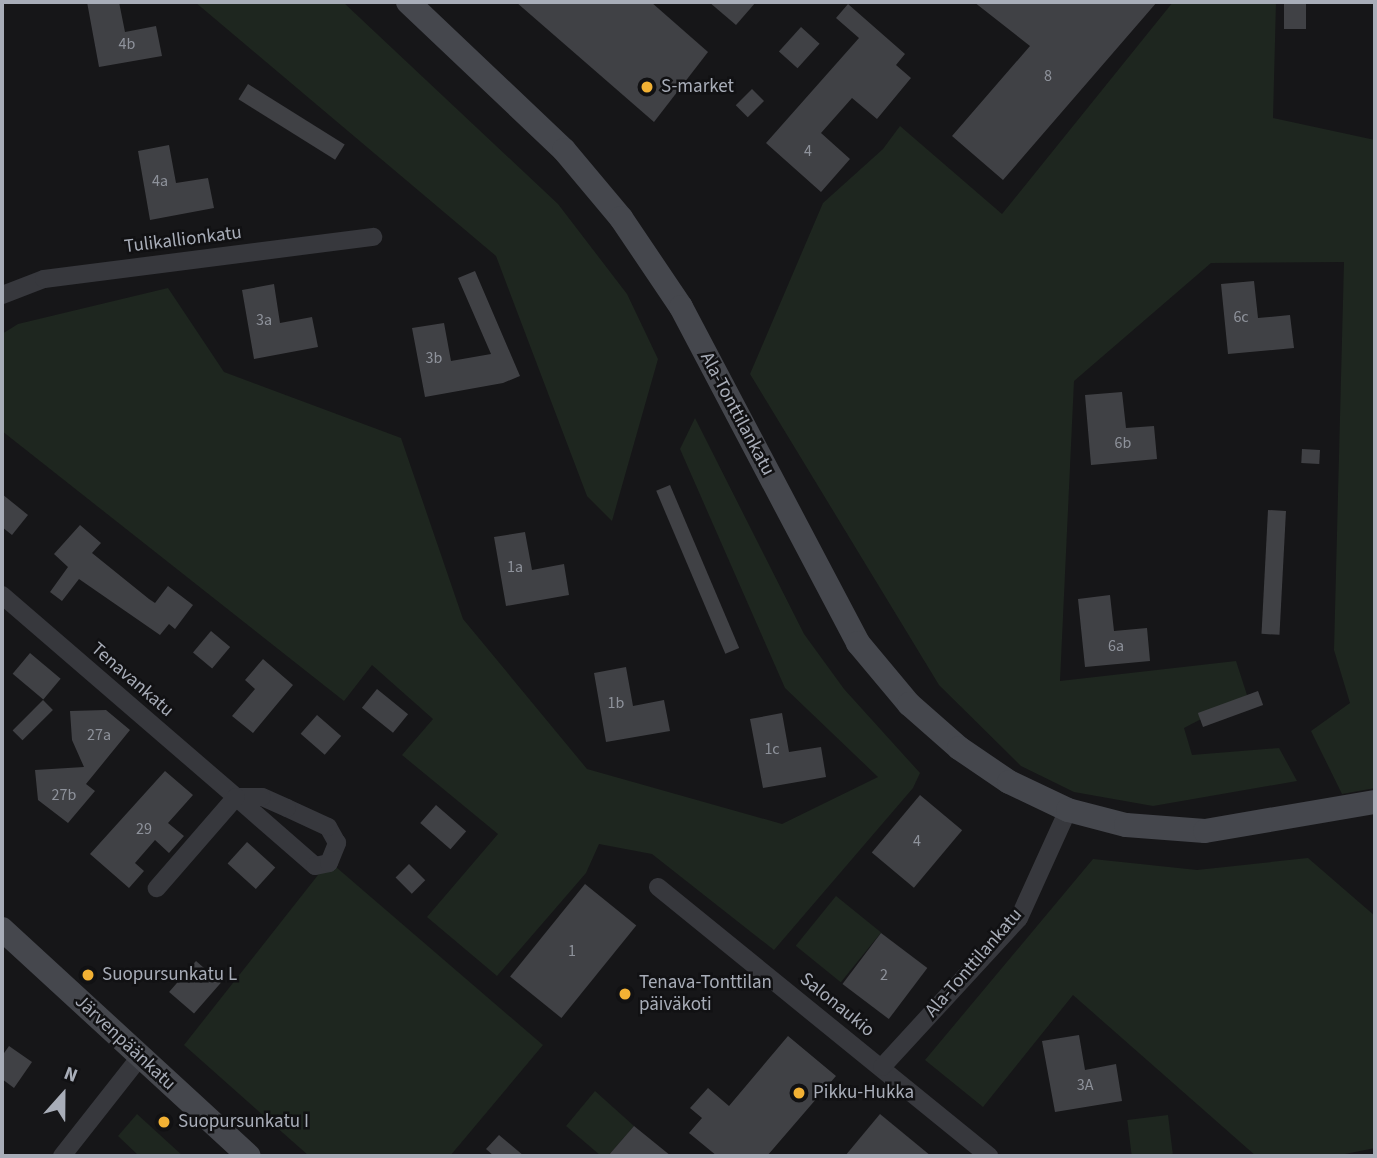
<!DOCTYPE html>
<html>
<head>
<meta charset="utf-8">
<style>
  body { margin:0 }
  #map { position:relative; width:1377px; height:1158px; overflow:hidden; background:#161618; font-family:"Source Sans 3",sans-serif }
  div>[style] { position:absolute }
  .green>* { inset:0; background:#1e261f; transform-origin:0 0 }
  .building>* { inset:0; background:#404145; transform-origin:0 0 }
  .street>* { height:18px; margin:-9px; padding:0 9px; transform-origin:9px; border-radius:9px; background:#37383d }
  .secondary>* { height:24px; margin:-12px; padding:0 12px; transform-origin:12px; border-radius:12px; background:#45474d }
  .dots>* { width:19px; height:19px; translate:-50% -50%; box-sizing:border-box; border:4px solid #111113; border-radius:50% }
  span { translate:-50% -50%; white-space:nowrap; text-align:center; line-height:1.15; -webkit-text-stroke:5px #111113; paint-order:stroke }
  .number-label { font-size:16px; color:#8e929b }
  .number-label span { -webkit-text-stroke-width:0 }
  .poi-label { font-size:19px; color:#a8adb8 }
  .left { translate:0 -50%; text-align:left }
  .street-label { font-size:19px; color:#a8adb8 }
  .frame { position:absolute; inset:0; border:4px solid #a8adb8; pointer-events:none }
  .north { position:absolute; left:28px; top:1060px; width:70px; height:70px; -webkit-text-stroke:5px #111113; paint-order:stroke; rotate:21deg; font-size:19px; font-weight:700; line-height:28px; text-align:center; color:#a8adb8 }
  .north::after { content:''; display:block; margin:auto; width:24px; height:32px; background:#a8adb8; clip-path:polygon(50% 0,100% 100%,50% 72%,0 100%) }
</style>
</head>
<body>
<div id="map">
  <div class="green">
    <i style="clip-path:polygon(195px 2px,343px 2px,558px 204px,627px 294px,658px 359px,612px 521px,587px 496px,496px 256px)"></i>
    <i style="clip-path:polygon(1173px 2px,1276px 2px,1273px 118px,1375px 140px,1375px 788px,1342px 794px,1311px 731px,1350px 703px,1334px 650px,1344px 262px,1211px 263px,1074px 381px,1060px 681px,1236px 661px,1247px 695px,1184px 728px,1192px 755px,1279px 748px,1297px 781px,1153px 806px,1074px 792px,1021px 766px,939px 685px,750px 374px,823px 203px,883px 149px,900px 126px,1002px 214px)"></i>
    <i style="clip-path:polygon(168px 288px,224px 372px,401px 438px,463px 619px,587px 769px,782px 824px,878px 777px,785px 688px,680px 449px,695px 418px,804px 634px,844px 689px,920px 773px,913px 788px,774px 950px,652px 854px,599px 844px,586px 873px,497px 976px,427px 917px,498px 834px,402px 755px,433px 719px,372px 665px,344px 701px,2px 431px,2px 334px,18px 324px)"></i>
    <i style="clip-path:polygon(1308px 858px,1375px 916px,1375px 1148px,1335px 1156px,1256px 1156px,1073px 995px,983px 1107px,925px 1060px,1093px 859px,1197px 870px)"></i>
    <i style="clip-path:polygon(329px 861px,543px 1045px,450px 1156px,309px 1156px,184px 1045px)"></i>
    <i style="left:836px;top:896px;width:58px;height:64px;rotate:39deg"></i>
    <i style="clip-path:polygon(595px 1091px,634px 1126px,608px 1156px,601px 1156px,566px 1126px)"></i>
    <i style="clip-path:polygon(137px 1114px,183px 1156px,139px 1156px,118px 1136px)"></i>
    <i style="left:1168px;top:1115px;width:39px;height:41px;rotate:83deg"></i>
  </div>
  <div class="building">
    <i style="clip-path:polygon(87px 2px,119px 2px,125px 32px,156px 26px,162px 56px,99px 67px)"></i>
    <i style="clip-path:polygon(516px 2px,651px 2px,708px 52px,654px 122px)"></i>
    <i style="clip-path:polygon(709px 2px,756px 2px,736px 25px)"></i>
    <i style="clip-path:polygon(974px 2px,1157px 2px,1003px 180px,952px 136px,1030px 46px)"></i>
    <i style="left:1284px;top:2px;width:22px;height:27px"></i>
    <i style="clip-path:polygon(848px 4px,905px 54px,896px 65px,911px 78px,877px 119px,852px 98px,821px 133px,850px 159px,821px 192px,766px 143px,859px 38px,836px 18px)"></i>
    <i style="left:801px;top:27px;width:25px;height:33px;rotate:42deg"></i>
    <i style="left:248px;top:84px;width:114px;height:18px;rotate:32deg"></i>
    <i style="left:752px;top:89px;width:17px;height:23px;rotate:45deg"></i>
    <i style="clip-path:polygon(169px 145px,176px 183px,208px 178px,214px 208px,150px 220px,138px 151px)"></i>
    <i style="clip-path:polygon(475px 271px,520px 376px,503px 383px,425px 397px,412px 328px,444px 323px,451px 361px,491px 354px,458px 278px)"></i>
    <i style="clip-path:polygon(1254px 281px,1258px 318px,1290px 315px,1294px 348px,1228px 354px,1221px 284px)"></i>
    <i style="clip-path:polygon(274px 284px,280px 323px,312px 317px,318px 347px,254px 359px,242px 290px)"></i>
    <i style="clip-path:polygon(1122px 392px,1126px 428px,1154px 426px,1157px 459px,1091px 465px,1085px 395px)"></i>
    <i style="left:1302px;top:449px;width:18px;height:14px;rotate:3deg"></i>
    <i style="left:670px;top:485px;width:177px;height:15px;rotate:67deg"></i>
    <i style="clip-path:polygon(2px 494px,28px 515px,12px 535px,2px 527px)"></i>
    <i style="left:1268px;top:510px;width:18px;height:124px;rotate:3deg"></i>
    <i style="clip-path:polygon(80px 525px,101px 543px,92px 553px,149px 599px,155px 603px,168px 586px,193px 605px,175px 629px,169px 624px,160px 635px,79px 579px,62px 601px,50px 592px,68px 567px,54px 554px)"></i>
    <i style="clip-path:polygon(525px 532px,532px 570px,564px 564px,569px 595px,506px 606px,494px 537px)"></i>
    <i style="clip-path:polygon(1110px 595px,1114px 631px,1147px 628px,1150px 661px,1085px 667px,1078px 599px)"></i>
    <i style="left:211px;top:631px;width:25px;height:28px;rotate:40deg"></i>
    <i style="left:30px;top:653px;width:40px;height:27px;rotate:40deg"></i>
    <i style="clip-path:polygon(263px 659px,293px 685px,253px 733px,232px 716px,255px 689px,245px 680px)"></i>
    <i style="clip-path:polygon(626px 667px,633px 706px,664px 700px,670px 731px,606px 742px,594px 673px)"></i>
    <i style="left:377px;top:689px;width:40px;height:24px;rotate:39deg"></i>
    <i style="left:1258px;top:691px;width:15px;height:64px;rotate:70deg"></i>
    <i style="left:43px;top:700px;width:14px;height:43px;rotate:45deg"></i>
    <i style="clip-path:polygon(106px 710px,130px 730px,86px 784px,95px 791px,68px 823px,38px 800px,35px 770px,84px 767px,72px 740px,70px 711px)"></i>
    <i style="clip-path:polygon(782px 713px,789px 752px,821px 747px,826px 777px,763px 788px,750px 719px)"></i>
    <i style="left:317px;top:715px;width:32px;height:25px;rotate:41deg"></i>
    <i style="clip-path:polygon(165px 771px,193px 795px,168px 823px,184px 836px,169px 853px,155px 840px,135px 863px,144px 871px,129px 888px,90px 854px)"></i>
    <i style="left:920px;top:795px;width:55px;height:75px;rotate:40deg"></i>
    <i style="left:436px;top:805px;width:40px;height:24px;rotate:41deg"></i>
    <i style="left:247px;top:842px;width:38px;height:29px;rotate:42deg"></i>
    <i style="left:409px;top:864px;width:23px;height:19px;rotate:45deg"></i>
    <i style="left:585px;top:884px;width:66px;height:119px;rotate:39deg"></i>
    <i style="left:881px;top:933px;width:58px;height:64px;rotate:37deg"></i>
    <i style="left:196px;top:961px;width:33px;height:41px;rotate:41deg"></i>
    <i style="clip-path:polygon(1079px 1035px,1085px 1070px,1116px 1064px,1122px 1101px,1055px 1112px,1042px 1041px)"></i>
    <i style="clip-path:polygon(788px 1036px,836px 1076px,767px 1156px,717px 1156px,689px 1133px,702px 1118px,690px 1108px,708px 1088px,729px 1106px)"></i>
    <i style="clip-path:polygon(9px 1046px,32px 1062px,14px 1088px,2px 1079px,2px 1056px)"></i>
    <i style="clip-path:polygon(880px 1114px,931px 1156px,845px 1156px)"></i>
    <i style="clip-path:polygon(634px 1126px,671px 1156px,608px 1156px)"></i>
    <i style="clip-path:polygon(499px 1135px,524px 1156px,494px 1156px,486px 1149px)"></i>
  </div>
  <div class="street">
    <i style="left:2px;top:295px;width:45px;rotate:-20.9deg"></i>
    <i style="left:44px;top:279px;width:332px;rotate:-7.3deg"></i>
    <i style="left:2px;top:595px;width:309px;rotate:40.8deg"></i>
    <i style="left:236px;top:797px;width:105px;rotate:41.1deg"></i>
    <i style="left:315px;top:866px;width:14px;rotate:-12deg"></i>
    <i style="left:329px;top:863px;width:22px;rotate:-68deg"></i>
    <i style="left:337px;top:843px;width:18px;rotate:-119deg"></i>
    <i style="left:328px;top:827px;width:45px;rotate:-155.1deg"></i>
    <i style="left:287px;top:808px;width:27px;rotate:-156deg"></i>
    <i style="left:262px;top:797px;width:26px;rotate:180deg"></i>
    <i style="left:236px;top:797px;width:121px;rotate:131deg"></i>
    <i style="left:658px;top:887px;width:427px;rotate:39.1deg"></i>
    <i style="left:882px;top:1067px;width:202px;rotate:-47.4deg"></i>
    <i style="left:1019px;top:918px;width:119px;rotate:-65.6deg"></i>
    <i style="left:62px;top:1156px;width:126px;rotate:-51.8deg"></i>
  </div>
  <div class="secondary">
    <i style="left:408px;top:2px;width:215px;rotate:43.5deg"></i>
    <i style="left:564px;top:150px;width:89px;rotate:50deg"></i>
    <i style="left:621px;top:218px;width:107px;rotate:56deg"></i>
    <i style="left:681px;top:307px;width:380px;rotate:62.2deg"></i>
    <i style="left:858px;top:643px;width:80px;rotate:50.1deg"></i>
    <i style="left:909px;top:704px;width:67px;rotate:41.3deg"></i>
    <i style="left:959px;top:748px;width:60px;rotate:34.2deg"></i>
    <i style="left:1009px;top:782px;width:65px;rotate:25.4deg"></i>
    <i style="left:1068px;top:810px;width:60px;rotate:14.5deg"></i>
    <i style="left:1126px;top:825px;width:79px;rotate:4.3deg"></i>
    <i style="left:1205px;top:831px;width:172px;rotate:-9.7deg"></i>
    <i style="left:2px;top:929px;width:335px;rotate:42.6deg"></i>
  </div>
  <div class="dots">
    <i style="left:647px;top:87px;background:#f2b134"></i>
    <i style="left:88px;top:975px;background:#f2b134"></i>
    <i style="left:625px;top:994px;background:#f2b134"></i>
    <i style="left:799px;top:1093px;background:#f2b134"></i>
    <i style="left:164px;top:1122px;background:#f2b134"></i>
  </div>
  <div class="number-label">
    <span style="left:127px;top:44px">4b</span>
    <span style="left:1048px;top:76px">8</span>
    <span style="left:808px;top:151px">4</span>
    <span style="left:160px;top:181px">4a</span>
    <span style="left:1241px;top:317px">6c</span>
    <span style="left:264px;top:320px">3a</span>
    <span style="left:434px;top:358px">3b</span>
    <span style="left:1123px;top:443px">6b</span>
    <span style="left:515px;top:567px">1a</span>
    <span style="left:1116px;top:646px">6a</span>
    <span style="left:616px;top:703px">1b</span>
    <span style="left:99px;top:735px">27a</span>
    <span style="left:772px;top:749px">1c</span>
    <span style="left:64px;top:795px">27b</span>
    <span style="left:144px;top:829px">29</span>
    <span style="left:917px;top:841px">4</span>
    <span style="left:572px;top:951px">1</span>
    <span style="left:884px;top:975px">2</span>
    <span style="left:1085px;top:1085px">3A</span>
  </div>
  <div class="poi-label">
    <span class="left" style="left:661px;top:87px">S-market</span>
    <span class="left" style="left:102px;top:975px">Suopursunkatu L</span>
    <span class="left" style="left:639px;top:994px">Tenava-Tonttilan<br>päiväkoti</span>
    <span class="left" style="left:813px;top:1093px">Pikku-Hukka</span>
    <span class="left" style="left:178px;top:1122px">Suopursunkatu I</span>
  </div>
  <div class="street-label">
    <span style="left:183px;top:240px;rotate:-7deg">Tulikallionkatu</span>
    <span style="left:737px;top:414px;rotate:62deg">Ala-Tonttilankatu</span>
    <span style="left:132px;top:680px;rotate:41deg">Tenavankatu</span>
    <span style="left:974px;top:963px;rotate:-49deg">Ala-Tonttilankatu</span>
    <span style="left:837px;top:1005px;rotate:39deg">Salonaukio</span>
    <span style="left:125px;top:1043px;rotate:43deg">Järvenpäänkatu</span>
  </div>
  <div class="frame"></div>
  <div class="north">N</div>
</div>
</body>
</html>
